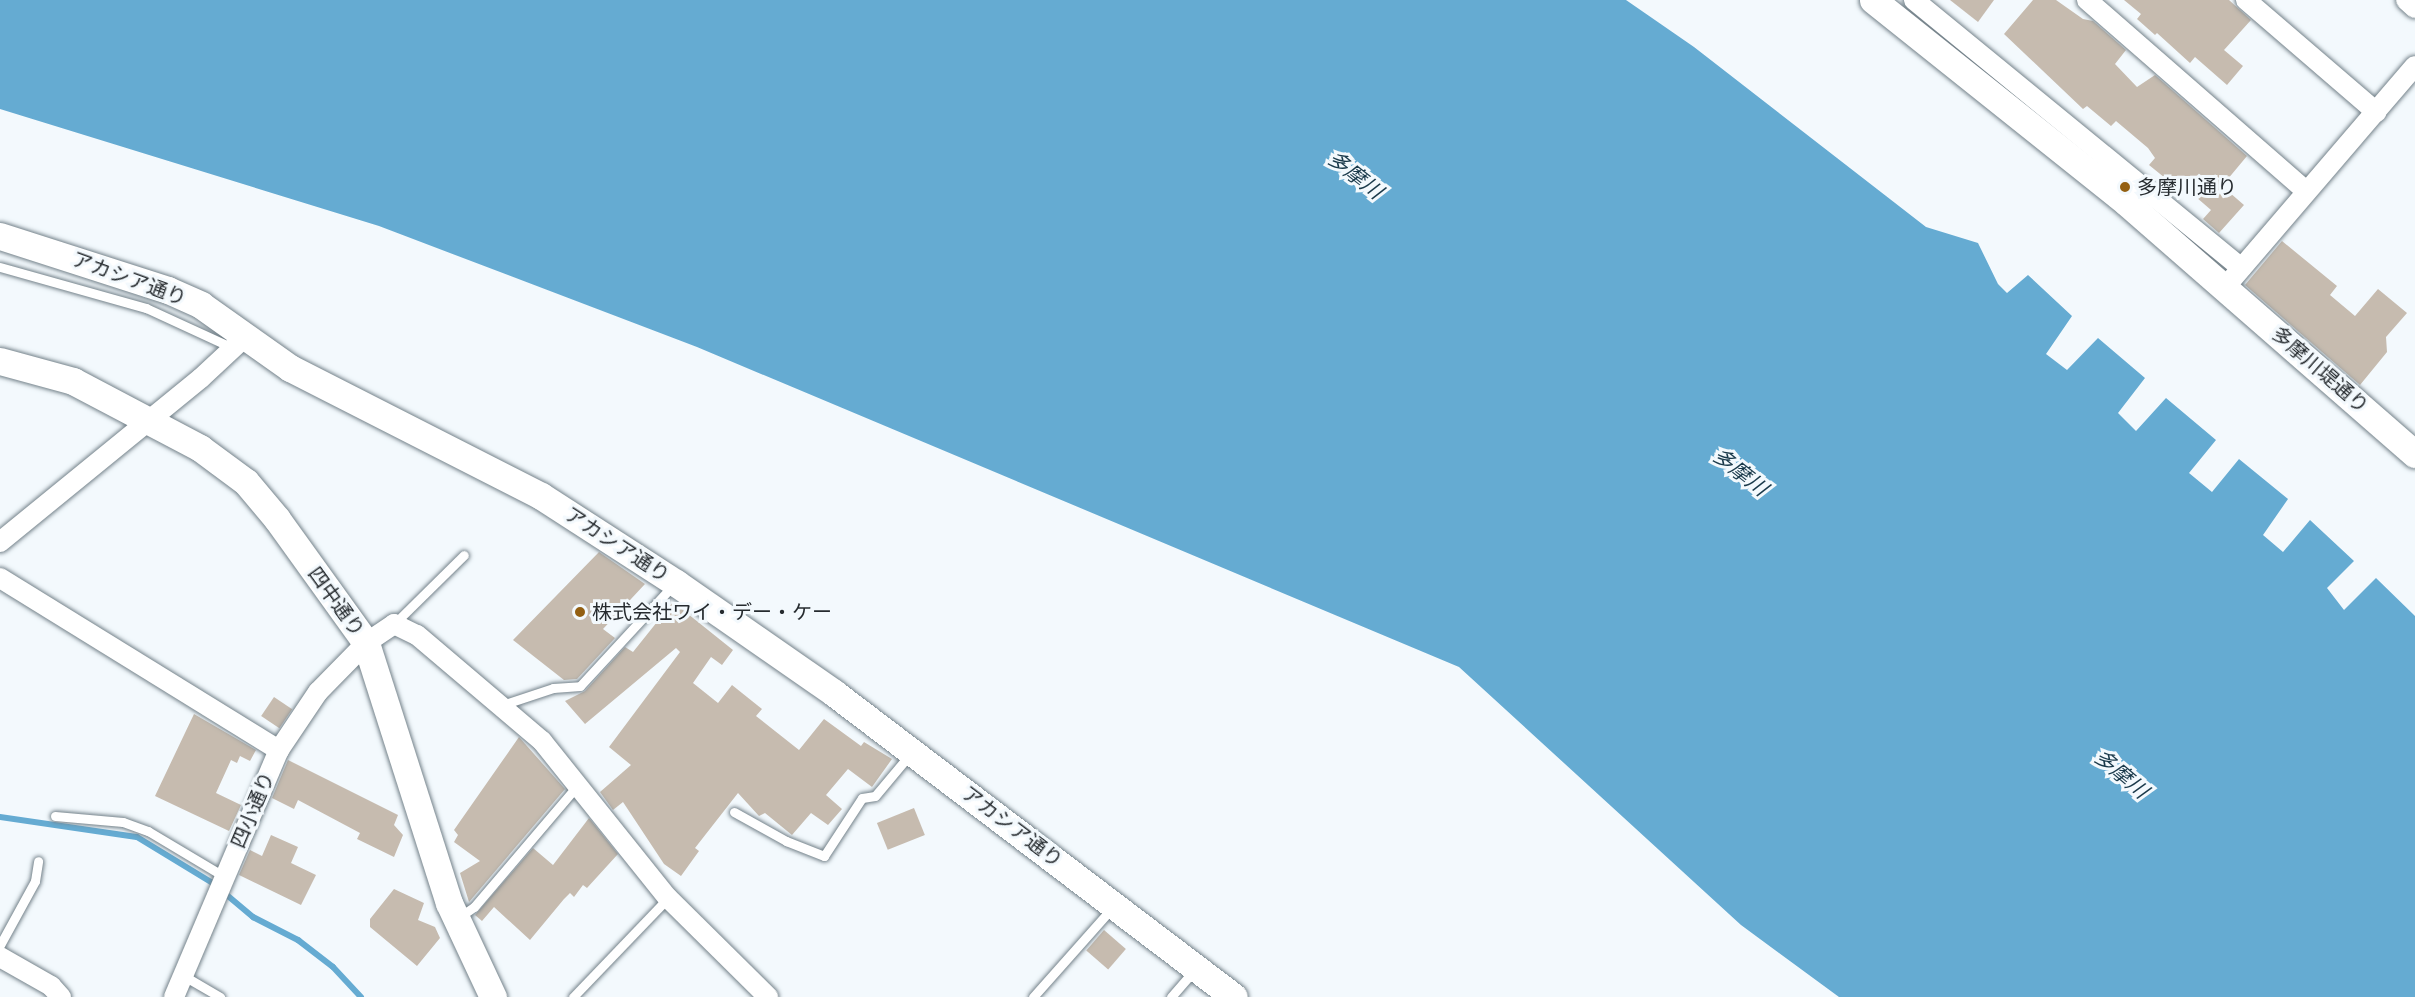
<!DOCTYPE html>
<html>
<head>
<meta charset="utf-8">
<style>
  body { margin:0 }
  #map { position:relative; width:2415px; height:997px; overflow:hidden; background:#f3f9fd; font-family:"Fira Sans","Noto Sans JP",sans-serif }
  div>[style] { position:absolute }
  .water>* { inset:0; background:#65abd2 }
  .stream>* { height:6px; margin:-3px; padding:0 3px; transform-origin:3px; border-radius:3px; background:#65abd2 }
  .building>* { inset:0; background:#c6bbaf; transform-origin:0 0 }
  .roads { filter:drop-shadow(0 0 2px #74828a) drop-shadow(0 0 2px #74828a) }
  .lane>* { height:9px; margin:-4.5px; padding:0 4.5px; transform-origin:4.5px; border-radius:4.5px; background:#fff }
  .street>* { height:20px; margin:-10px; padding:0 10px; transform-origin:10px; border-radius:10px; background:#fff }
  .secondary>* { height:27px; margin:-13.5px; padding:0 13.5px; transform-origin:13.5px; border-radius:13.5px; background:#fff }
  .dots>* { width:16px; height:16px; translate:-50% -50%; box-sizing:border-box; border:3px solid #f3f9fd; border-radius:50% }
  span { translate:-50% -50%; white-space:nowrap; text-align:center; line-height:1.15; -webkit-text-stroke:6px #f3f9fd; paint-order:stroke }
  .poi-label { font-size:20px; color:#262b2f }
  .left { translate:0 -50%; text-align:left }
  .street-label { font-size:20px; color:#262b2f }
  .water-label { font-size:21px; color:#19394a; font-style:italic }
</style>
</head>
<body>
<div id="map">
  <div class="water">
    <i style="clip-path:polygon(0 0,1626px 0,1694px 47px,1926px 227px,1978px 243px,1998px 284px,2007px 293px,2028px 275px,2072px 316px,2046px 354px,2067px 370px,2098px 338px,2145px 378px,2118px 413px,2136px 431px,2166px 398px,2216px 440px,2189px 473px,2212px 492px,2239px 459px,2288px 499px,2263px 535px,2283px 552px,2310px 520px,2354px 561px,2327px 588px,2344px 610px,2376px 578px,2415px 616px,2415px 997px,1839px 997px,1741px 925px,1459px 667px,697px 347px,379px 226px,0 109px)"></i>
  </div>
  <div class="stream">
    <i style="left:0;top:817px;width:138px;rotate:8.3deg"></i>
    <i style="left:137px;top:837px;width:87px;rotate:31.3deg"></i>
    <i style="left:228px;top:896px;width:33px;rotate:40deg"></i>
    <i style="left:253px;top:917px;width:51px;rotate:27.1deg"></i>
    <i style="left:298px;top:940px;width:44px;rotate:37.6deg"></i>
    <i style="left:333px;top:967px;width:41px;rotate:47deg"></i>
  </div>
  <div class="building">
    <i style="clip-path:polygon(1950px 0,1994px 0,1978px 22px)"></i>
    <i style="clip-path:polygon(2033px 0,2056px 0,2083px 19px,2093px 21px,2126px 50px,2115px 64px,2137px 87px,2155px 75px,2247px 156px,2222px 186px,2244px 205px,2219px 233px,2203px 219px,2211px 210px,2174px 178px,2170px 182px,2149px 165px,2155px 158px,2148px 148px,2116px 121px,2111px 126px,2087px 106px,2083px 109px,2004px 34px)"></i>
    <i style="clip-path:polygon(2124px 0,2229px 0,2251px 20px,2224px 50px,2243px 66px,2227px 85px,2195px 57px,2190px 63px,2157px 33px,2155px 35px,2137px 19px,2141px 14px)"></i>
    <i style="clip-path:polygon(2282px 241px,2337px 286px,2330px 295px,2355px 316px,2378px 289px,2407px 313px,2386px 337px,2387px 352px,2360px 385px,2245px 285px)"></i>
    <i style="clip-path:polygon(599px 552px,645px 584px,603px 629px,615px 638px,577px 679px,564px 680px,513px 640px)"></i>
    <i style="clip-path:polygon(673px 602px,733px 650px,722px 665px,711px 657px,693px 683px,718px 703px,732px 685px,762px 709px,756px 716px,799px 750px,824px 719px,861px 746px,864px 742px,892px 759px,872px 787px,848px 769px,826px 795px,842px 809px,828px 825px,811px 813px,792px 835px,765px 813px,759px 816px,738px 793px,695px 848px,699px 851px,681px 876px,664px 864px,623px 802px,613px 810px,600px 792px,631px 765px,609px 747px,680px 652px,676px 648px,585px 724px,565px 701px,585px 691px,625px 647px,633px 652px)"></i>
    <i style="left:274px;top:697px;width:22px;height:23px;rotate:34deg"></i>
    <i style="clip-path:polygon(194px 714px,256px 750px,250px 761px,240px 756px,237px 763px,231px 760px,216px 793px,241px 805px,229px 831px,155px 796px)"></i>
    <i style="clip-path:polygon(519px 737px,565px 789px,469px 902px,460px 873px,480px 861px,454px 842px,458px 835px,454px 830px)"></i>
    <i style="clip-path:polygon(288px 760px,398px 815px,394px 825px,403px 835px,394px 857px,357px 839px,360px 833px,298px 800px,294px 809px,272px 798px)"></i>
    <i style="left:914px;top:808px;width:29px;height:40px;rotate:68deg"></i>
    <i style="clip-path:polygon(589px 818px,618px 854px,587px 888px,583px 885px,574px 897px,570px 893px,564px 899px,530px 940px,494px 907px,482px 921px,475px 915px,533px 848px,553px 865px)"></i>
    <i style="clip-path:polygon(271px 835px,298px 847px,291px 863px,316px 875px,301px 905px,239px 875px,250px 850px,262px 856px)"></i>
    <i style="clip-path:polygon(394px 889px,424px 903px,418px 920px,435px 927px,440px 938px,417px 966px,370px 927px,370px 919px)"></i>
    <i style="left:1104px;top:930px;width:29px;height:27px;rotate:41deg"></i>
  </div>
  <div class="roads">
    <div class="lane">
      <i style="left:0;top:267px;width:152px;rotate:15.7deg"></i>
      <i style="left:146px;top:308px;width:96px;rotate:24.7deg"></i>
      <i style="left:394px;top:624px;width:98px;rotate:-44.6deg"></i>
      <i style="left:502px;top:705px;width:54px;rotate:-18.4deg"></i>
      <i style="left:553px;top:688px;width:27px;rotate:-4deg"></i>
      <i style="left:580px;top:686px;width:139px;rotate:-47.3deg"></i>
      <i style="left:734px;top:812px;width:60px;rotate:29.1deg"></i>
      <i style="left:786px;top:841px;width:41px;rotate:21.5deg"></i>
      <i style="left:824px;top:856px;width:69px;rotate:-56.8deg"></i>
      <i style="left:862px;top:798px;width:13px;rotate:-9deg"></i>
      <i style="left:875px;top:796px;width:56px;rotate:-50.1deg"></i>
      <i style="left:55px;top:816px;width:68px;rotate:5deg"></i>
      <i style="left:123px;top:822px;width:27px;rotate:20deg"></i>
      <i style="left:148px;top:831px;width:90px;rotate:30.9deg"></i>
      <i style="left:458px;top:918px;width:19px;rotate:-35deg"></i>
      <i style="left:474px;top:907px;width:160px;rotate:-49.6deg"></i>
      <i style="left:0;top:945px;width:73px;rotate:-61.3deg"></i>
      <i style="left:35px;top:881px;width:20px;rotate:-81deg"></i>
      <i style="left:184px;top:976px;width:42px;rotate:30.3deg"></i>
      <i style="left:573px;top:997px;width:137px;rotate:-46.2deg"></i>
      <i style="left:1033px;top:997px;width:120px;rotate:-48.4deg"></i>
      <i style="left:1171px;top:997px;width:37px;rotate:-49deg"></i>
    </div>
    <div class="street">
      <i style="left:1914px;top:0;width:423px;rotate:39.3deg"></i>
      <i style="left:2087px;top:0;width:291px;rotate:41.1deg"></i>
      <i style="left:2246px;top:0;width:172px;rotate:40.7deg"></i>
      <i style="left:2406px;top:0;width:12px;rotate:42deg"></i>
      <i style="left:2233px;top:278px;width:279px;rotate:-49.4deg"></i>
      <i style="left:0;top:542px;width:259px;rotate:-39.2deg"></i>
      <i style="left:201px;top:378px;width:62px;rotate:-43deg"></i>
      <i style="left:0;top:578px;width:328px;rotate:31.7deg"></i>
      <i style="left:0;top:957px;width:59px;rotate:29.6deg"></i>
      <i style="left:51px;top:986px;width:15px;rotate:48deg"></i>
      <i style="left:174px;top:997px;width:268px;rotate:-67deg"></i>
      <i style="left:279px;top:750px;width:70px;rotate:-56.1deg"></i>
      <i style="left:318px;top:692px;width:69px;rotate:-45.6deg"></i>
      <i style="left:366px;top:643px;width:34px;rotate:-34deg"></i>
      <i style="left:394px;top:624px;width:25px;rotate:26deg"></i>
      <i style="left:417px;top:635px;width:164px;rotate:40.3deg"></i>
      <i style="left:542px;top:741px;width:201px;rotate:51.3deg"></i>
      <i style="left:668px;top:898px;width:141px;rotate:44.7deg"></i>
    </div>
    <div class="secondary">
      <i style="left:1873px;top:0;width:325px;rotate:38.6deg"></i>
      <i style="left:2127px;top:203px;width:382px;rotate:41.1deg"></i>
      <i style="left:0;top:236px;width:176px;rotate:17.8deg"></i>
      <i style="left:168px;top:290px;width:36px;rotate:24deg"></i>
      <i style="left:201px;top:305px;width:109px;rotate:35.3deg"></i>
      <i style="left:290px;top:368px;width:282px;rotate:27deg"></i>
      <i style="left:541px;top:496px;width:161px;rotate:32.8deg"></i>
      <i style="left:676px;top:583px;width:193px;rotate:34.8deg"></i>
      <i style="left:834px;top:693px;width:502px;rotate:37.23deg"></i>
      <i style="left:0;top:361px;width:76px;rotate:15.3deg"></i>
      <i style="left:73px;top:381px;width:144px;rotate:27.8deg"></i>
      <i style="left:200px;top:448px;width:57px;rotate:36.5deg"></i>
      <i style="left:246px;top:482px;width:48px;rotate:50deg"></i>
      <i style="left:277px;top:519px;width:153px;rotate:54.3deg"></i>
      <i style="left:366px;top:643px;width:273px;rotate:72.3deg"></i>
      <i style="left:449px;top:903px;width:104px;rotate:64.9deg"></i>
    </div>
  </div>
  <div class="dots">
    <i style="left:2125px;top:187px;background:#935f12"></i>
    <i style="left:580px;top:612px;background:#935f12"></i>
  </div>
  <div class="poi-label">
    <span class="left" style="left:2137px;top:187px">多摩川通り</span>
    <span class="left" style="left:592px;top:612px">株式会社ワイ・デー・ケー</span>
  </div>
  <div class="street-label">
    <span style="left:129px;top:279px;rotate:20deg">アカシア通り</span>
    <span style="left:2320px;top:370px;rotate:41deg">多摩川堤通り</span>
    <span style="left:617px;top:545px;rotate:33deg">アカシア通り</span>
    <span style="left:336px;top:602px;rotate:54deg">四中通り</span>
    <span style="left:253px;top:810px;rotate:-67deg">四小通り</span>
    <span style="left:1012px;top:827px;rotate:37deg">アカシア通り</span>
  </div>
  <div class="water-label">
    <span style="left:1355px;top:175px;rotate:38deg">多摩川</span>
    <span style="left:1740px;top:472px;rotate:38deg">多摩川</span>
    <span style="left:2121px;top:774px;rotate:40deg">多摩川</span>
  </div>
</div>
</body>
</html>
